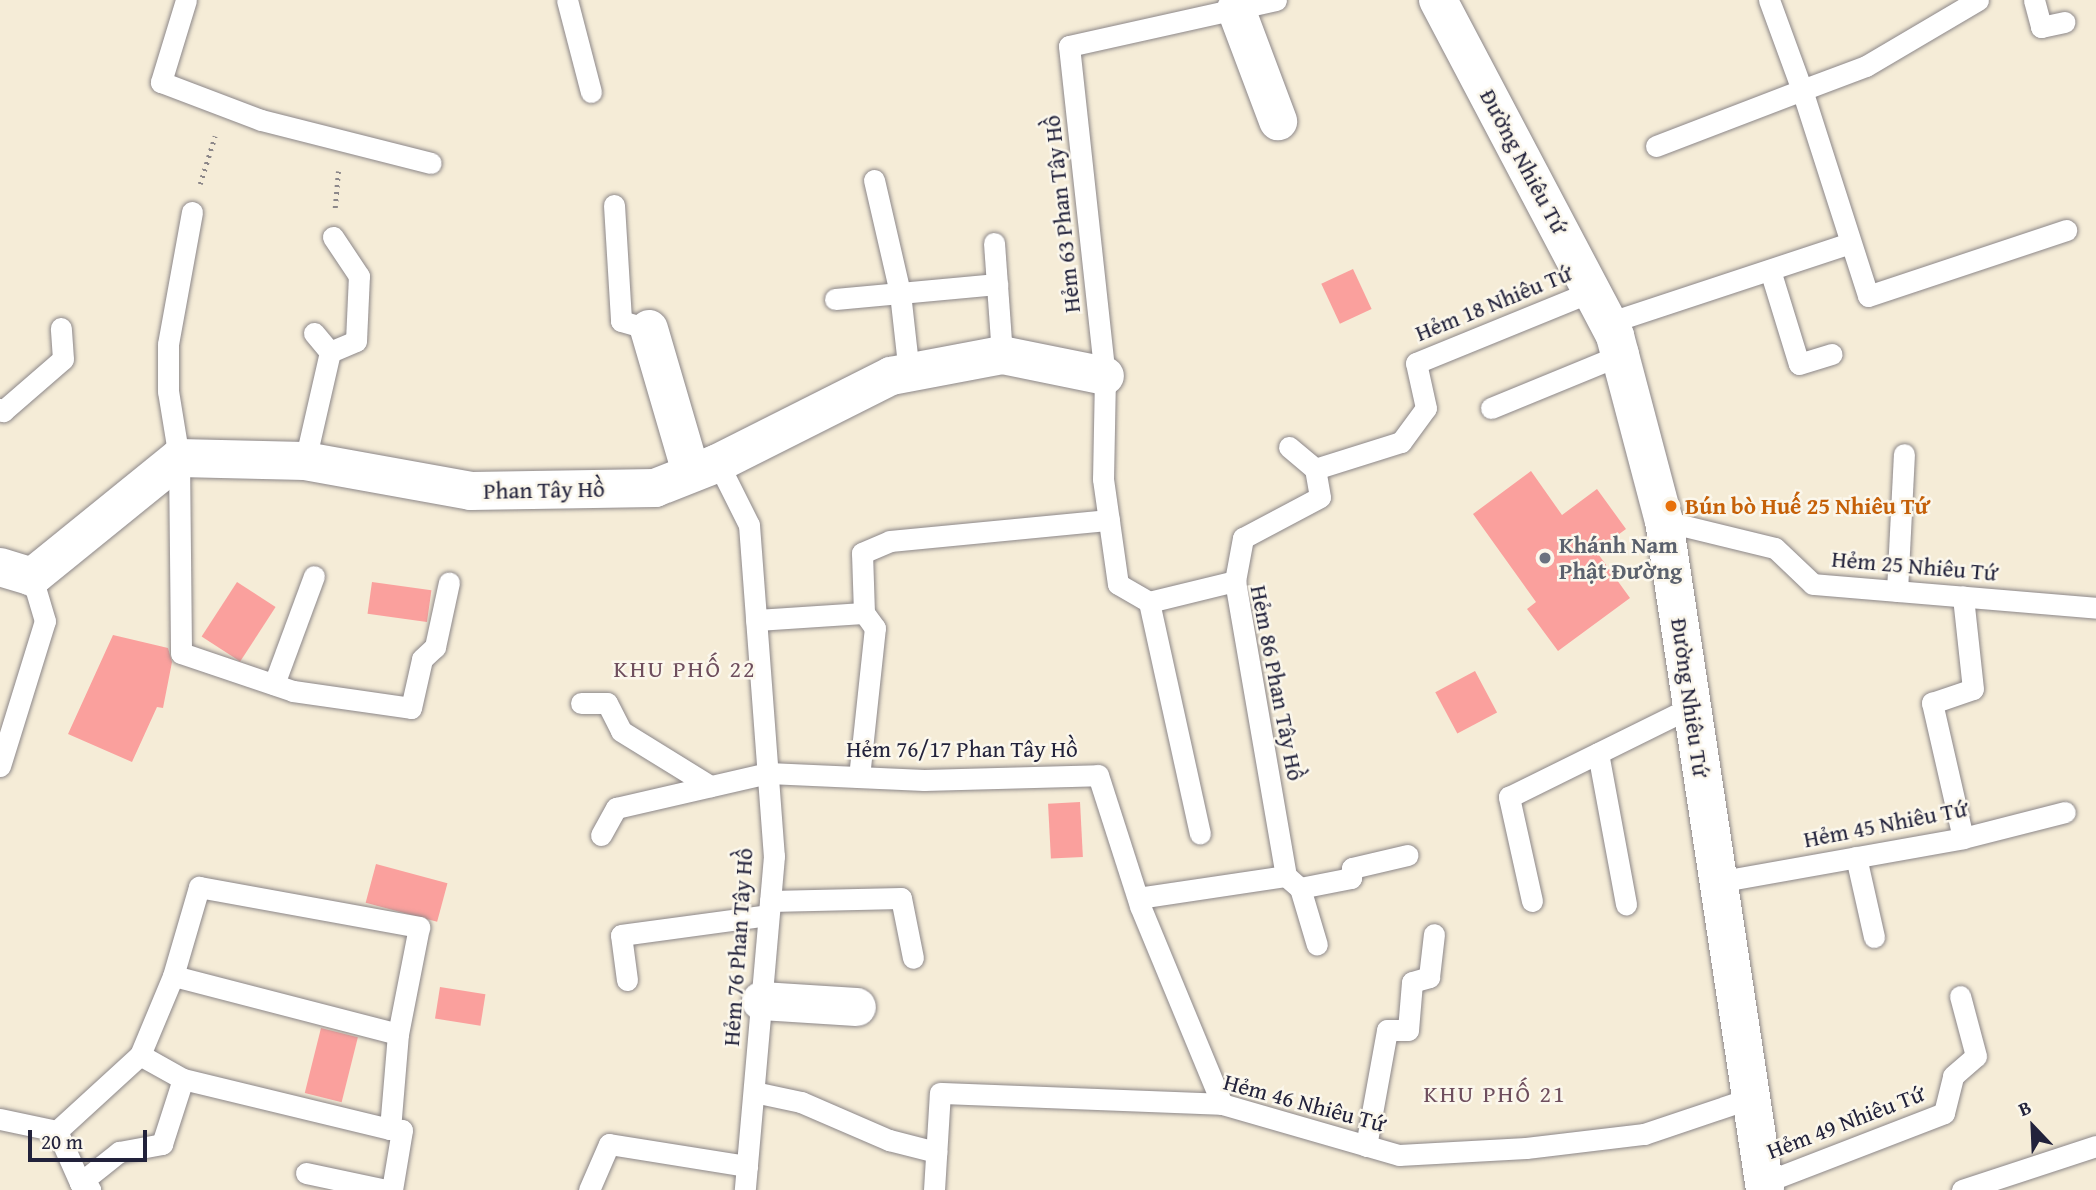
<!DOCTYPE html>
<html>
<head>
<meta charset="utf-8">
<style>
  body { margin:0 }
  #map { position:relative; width:2096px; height:1190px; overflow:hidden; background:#f5ecd7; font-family:"Gentium Book Plus",serif }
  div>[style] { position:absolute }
  .building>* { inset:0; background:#faa09d; transform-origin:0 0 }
  .path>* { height:4.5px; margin-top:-2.25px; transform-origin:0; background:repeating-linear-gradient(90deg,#8c8789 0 2px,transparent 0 7px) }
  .roads { filter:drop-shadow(0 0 2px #8c8789) drop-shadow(0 0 2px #8c8789) }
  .lane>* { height:21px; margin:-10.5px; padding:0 10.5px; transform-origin:10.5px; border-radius:10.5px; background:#fff }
  .street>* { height:38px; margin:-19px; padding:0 19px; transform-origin:19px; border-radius:19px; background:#fff }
  .dots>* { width:19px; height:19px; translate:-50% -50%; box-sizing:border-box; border:4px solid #fbf7ec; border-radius:50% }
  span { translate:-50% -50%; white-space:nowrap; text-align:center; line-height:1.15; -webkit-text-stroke:5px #fbf7ec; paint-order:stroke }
  .street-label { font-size:23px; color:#22223b }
  .food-label { font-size:23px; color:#c56008; font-weight:700 }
  .left { translate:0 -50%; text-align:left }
  .worship-label { font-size:23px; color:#5b616d; font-weight:700 }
  .neighbourhood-label { font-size:24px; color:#6e4e5d; letter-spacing:2px }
  .north { position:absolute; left:1998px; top:1092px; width:70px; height:70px; -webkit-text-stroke:5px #fbf7ec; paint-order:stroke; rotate:337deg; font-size:19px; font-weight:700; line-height:28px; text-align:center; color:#22223b }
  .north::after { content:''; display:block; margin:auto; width:24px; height:32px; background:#22223b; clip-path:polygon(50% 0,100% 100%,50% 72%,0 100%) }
  .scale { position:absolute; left:28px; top:1130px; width:119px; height:32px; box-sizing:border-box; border:4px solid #22223b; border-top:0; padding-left:9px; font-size:21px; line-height:24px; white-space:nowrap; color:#22223b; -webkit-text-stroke:5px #fbf7ec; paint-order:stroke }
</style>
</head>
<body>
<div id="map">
  <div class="building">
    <i style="left:1353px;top:269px;width:44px;height:35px;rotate:65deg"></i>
    <i style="clip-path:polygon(1531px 471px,1562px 515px,1597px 489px,1626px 529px,1596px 551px,1630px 598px,1558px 651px,1527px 609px,1536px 602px,1473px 514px)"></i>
    <i style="left:237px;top:582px;width:46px;height:65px;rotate:33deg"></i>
    <i style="left:372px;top:582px;width:60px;height:32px;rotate:8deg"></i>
    <i style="clip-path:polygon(113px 635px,168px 648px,172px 662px,163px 708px,157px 707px,132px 762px,68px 734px)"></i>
    <i style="left:1475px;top:671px;width:47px;height:45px;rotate:62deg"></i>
    <i style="left:1080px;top:802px;width:55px;height:32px;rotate:87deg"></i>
    <i style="left:376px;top:864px;width:74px;height:40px;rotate:15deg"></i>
    <i style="left:440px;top:987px;width:46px;height:32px;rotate:9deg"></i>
    <i style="left:321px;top:1028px;width:38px;height:67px;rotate:14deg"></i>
  </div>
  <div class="path">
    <i style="left:200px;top:184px;width:50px;rotate:-72.6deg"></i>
    <i style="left:335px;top:208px;width:37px;rotate:-85deg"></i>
  </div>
  <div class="roads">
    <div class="lane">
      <i style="left:186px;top:0;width:86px;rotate:107deg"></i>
      <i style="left:161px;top:82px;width:107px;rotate:20.8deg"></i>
      <i style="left:261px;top:120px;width:175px;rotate:14.2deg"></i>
      <i style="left:567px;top:0;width:95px;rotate:75.4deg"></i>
      <i style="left:1276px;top:0;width:212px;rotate:167.5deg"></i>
      <i style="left:1069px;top:46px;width:332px;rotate:83.8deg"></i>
      <i style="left:1105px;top:376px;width:103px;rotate:91.1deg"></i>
      <i style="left:1103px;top:479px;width:106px;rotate:81.9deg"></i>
      <i style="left:1118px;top:584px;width:36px;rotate:30deg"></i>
      <i style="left:1149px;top:602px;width:89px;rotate:-13.7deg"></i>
      <i style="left:1235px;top:581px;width:299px;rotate:80.2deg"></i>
      <i style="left:1286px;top:876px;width:18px;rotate:41deg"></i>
      <i style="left:1300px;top:888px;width:59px;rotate:73.4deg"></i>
      <i style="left:1978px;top:0;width:130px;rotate:149.5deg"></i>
      <i style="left:1866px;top:66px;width:68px;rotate:159.4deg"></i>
      <i style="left:1802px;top:90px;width:216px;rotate:72.2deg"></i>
      <i style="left:1868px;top:296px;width:209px;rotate:-18.4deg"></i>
      <i style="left:2034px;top:0;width:28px;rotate:75deg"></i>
      <i style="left:2041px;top:27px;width:24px;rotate:-12deg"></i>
      <i style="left:1656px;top:146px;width:156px;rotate:-21deg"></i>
      <i style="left:1802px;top:90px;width:96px;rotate:-110.1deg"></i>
      <i style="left:874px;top:180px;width:116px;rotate:77deg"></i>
      <i style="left:900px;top:293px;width:81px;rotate:83.6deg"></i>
      <i style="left:614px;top:205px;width:116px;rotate:86.5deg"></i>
      <i style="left:621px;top:321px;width:29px;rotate:16deg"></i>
      <i style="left:192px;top:212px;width:134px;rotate:100.3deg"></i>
      <i style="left:168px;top:344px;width:47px;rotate:90deg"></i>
      <i style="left:168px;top:391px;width:68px;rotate:80.7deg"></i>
      <i style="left:179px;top:458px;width:195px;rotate:89.4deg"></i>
      <i style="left:181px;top:653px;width:118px;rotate:18.7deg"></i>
      <i style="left:293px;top:691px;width:119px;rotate:8.2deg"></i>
      <i style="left:411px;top:708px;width:50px;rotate:-77.3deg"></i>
      <i style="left:422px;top:659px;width:18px;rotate:-43deg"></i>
      <i style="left:435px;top:647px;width:66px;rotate:-77.8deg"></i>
      <i style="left:994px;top:243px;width:112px;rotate:85.9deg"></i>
      <i style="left:1770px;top:270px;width:98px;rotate:72.9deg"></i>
      <i style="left:1799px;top:364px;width:34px;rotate:-17deg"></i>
      <i style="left:835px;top:299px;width:163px;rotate:-5.3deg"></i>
      <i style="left:1608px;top:323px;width:255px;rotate:-18.3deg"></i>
      <i style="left:314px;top:333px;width:25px;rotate:50deg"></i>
      <i style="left:1491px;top:408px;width:139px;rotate:-22.3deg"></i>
      <i style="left:0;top:409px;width:4px;rotate:34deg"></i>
      <i style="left:3px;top:411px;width:79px;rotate:-40.9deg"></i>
      <i style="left:63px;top:359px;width:31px;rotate:-94deg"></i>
      <i style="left:1289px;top:447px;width:34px;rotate:40deg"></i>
      <i style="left:305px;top:461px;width:112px;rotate:-77.1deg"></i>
      <i style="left:330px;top:352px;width:28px;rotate:-23deg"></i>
      <i style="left:356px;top:341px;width:65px;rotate:-87.4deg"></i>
      <i style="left:359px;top:276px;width:47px;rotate:-123.7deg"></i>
      <i style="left:718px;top:463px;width:69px;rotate:63.4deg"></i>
      <i style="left:749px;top:525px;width:332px;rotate:85.7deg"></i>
      <i style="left:774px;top:856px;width:335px;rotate:95deg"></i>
      <i style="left:1664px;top:521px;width:114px;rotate:13.7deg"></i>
      <i style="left:1775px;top:548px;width:52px;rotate:43.5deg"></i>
      <i style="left:1813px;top:584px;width:284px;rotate:4.8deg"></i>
      <i style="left:1235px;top:581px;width:44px;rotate:-79.5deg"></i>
      <i style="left:1243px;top:538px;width:87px;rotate:-28deg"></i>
      <i style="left:1320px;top:497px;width:28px;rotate:-100deg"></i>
      <i style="left:1315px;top:469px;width:90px;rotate:-17.4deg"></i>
      <i style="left:1401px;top:442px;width:42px;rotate:-53.7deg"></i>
      <i style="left:1426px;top:408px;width:46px;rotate:-102.5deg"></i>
      <i style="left:1416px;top:363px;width:190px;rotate:-22.2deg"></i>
      <i style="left:1897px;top:591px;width:137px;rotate:-87.1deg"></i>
      <i style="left:1149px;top:602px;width:237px;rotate:77.6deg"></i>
      <i style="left:756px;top:620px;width:108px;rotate:-3.7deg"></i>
      <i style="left:274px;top:684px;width:115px;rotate:-69.7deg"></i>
      <i style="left:581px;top:703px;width:26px"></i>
      <i style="left:607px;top:703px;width:31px;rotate:63deg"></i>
      <i style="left:621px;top:731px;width:105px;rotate:31.7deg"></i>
      <i style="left:1598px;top:753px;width:154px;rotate:79.5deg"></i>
      <i style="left:0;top:766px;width:152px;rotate:-72.8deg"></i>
      <i style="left:45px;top:621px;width:46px;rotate:-106.5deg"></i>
      <i style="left:859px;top:777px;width:150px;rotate:-83.9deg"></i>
      <i style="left:875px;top:628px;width:19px;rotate:-126deg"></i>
      <i style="left:864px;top:613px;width:60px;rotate:-91.9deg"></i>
      <i style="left:862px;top:553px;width:30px;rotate:-23deg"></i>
      <i style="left:890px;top:541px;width:220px;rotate:-5.5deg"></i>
      <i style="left:601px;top:835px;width:31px;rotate:-61deg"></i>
      <i style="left:616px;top:808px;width:156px;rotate:-13deg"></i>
      <i style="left:768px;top:773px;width:156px;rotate:2.6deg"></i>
      <i style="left:924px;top:780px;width:174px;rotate:-1.6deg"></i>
      <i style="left:1098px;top:775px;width:138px;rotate:72.2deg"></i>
      <i style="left:1140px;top:906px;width:214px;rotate:67.5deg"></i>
      <i style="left:1963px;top:838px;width:139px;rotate:-102.9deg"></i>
      <i style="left:1932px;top:703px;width:43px;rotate:-18.9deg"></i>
      <i style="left:1973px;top:689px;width:93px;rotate:-96.2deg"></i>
      <i style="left:1856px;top:857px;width:82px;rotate:77.3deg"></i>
      <i style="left:1717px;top:882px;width:250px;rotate:-10.1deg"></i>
      <i style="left:1963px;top:838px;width:105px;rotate:-14.3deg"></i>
      <i style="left:1300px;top:888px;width:52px;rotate:-11.1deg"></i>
      <i style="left:1351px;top:878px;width:10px;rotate:-84deg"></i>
      <i style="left:1352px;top:868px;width:57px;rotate:-13.1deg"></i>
      <i style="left:1138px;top:898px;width:150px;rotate:-8.5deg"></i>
      <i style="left:770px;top:901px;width:131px;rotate:-1.3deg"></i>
      <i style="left:901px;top:898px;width:61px;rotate:78.7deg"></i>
      <i style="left:1532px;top:901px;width:107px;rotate:-102.5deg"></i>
      <i style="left:1509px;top:797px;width:203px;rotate:-26.3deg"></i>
      <i style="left:627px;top:980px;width:45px;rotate:-97.6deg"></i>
      <i style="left:621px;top:935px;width:148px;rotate:-7.7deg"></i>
      <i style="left:140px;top:1055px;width:49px;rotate:29.2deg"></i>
      <i style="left:183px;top:1079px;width:213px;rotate:13.6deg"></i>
      <i style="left:390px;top:1129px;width:95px;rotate:-85.2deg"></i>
      <i style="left:754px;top:1092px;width:48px;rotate:12deg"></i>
      <i style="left:801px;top:1102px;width:96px;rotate:23.4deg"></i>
      <i style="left:889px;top:1140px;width:49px;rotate:14.3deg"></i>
      <i style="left:0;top:1119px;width:58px;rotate:11.9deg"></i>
      <i style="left:57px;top:1131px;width:113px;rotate:-42.5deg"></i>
      <i style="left:140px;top:1055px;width:86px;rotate:-67.3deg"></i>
      <i style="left:173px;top:976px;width:93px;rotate:-73.7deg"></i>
      <i style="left:199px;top:887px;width:224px;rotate:10.3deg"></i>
      <i style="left:419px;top:927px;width:109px;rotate:101.1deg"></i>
      <i style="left:398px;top:1034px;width:232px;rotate:-165.5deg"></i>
      <i style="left:390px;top:1129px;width:12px;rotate:5deg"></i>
      <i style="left:402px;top:1130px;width:61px;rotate:99.5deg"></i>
      <i style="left:57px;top:1131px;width:57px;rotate:66.1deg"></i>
      <i style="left:80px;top:1183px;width:12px;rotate:31deg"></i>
      <i style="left:1366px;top:1146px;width:118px;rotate:-79.7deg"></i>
      <i style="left:1387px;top:1030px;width:21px"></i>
      <i style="left:1408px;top:1030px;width:48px;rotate:-85.2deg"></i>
      <i style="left:1412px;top:982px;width:18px;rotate:-16deg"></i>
      <i style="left:1429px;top:977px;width:43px;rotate:-83.4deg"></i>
      <i style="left:306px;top:1173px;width:82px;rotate:12deg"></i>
      <i style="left:80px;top:1183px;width:50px;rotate:-38.5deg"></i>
      <i style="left:119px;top:1152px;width:44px;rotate:-10.5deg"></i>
      <i style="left:162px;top:1144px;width:68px;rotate:-72.1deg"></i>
      <i style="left:1763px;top:1183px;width:194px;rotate:-21.1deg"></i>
      <i style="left:1944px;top:1113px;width:38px;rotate:-76deg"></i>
      <i style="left:1953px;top:1076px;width:30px;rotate:-41deg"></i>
      <i style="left:1976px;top:1056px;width:62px;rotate:-104.9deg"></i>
      <i style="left:589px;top:1190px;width:50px;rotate:-66.5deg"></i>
      <i style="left:609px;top:1144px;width:140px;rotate:9.1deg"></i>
      <i style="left:934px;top:1190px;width:97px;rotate:-86.5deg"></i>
      <i style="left:940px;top:1093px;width:282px;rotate:2.2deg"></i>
      <i style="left:1222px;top:1104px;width:184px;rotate:16.1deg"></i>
      <i style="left:1399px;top:1155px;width:127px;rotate:-3.2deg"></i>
      <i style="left:1526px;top:1148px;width:119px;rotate:-6.8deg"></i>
      <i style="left:1644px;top:1134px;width:110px;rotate:-18.6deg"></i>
      <i style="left:1962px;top:1190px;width:141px;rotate:-18.2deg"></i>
    </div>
    <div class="street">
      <i style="left:1438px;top:0;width:380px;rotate:62.2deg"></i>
      <i style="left:1615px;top:336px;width:20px;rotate:75deg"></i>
      <i style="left:1620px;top:355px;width:172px;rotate:75.2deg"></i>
      <i style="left:1664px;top:521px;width:677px;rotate:81.41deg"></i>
      <i style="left:1236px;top:9px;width:120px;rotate:69.4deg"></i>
      <i style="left:649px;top:329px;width:150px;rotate:73.7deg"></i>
      <i style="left:0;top:567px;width:34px;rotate:17deg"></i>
      <i style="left:32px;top:577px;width:189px;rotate:-39deg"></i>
      <i style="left:179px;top:458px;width:126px;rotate:1.4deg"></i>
      <i style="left:305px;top:461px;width:169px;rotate:10.2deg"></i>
      <i style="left:471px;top:491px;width:184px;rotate:-0.9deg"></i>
      <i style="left:655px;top:488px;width:68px;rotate:-21.6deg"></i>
      <i style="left:718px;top:463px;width:194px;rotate:-26.7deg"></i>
      <i style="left:891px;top:376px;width:113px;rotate:-10.7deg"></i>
      <i style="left:1002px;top:355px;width:105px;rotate:11.5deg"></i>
      <i style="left:761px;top:1001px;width:96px;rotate:3.6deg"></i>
    </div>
  </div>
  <div class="dots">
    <i style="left:1671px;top:506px;background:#e8710a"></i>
    <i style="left:1545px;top:558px;background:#6b7280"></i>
  </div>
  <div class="street-label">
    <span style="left:1524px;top:162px;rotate:62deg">Đường Nhiêu Tứ</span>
    <span style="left:1062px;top:214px;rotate:-96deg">Hẻm 63 Phan Tây Hồ</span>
    <span style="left:1494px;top:303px;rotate:-22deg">Hẻm 18 Nhiêu Tứ</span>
    <span style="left:544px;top:490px;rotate:-1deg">Phan Tây Hồ</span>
    <span style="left:1915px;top:566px;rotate:5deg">Hẻm 25 Nhiêu Tứ</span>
    <span style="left:1277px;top:683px;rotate:79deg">Hẻm 86 Phan Tây Hồ</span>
    <span style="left:1690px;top:698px;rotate:82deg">Đường Nhiêu Tứ</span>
    <span style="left:962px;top:749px">Hẻm 76/17 Phan Tây Hồ</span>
    <span style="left:1886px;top:824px;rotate:-11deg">Hẻm 45 Nhiêu Tứ</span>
    <span style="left:738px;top:947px;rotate:-86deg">Hẻm 76 Phan Tây Hồ</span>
    <span style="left:1305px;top:1103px;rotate:15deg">Hẻm 46 Nhiêu Tứ</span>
    <span style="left:1846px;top:1122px;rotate:-21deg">Hẻm 49 Nhiêu Tứ</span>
  </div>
  <div class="food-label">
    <span class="left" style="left:1685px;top:506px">Bún bò Huế 25 Nhiêu Tứ</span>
  </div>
  <div class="worship-label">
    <span class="left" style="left:1559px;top:558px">Khánh Nam<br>Phật Đường</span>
  </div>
  <div class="neighbourhood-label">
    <span style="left:685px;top:669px">KHU PHỐ 22</span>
    <span style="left:1495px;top:1094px">KHU PHỐ 21</span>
  </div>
  <div class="north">B</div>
  <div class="scale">20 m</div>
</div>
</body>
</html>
